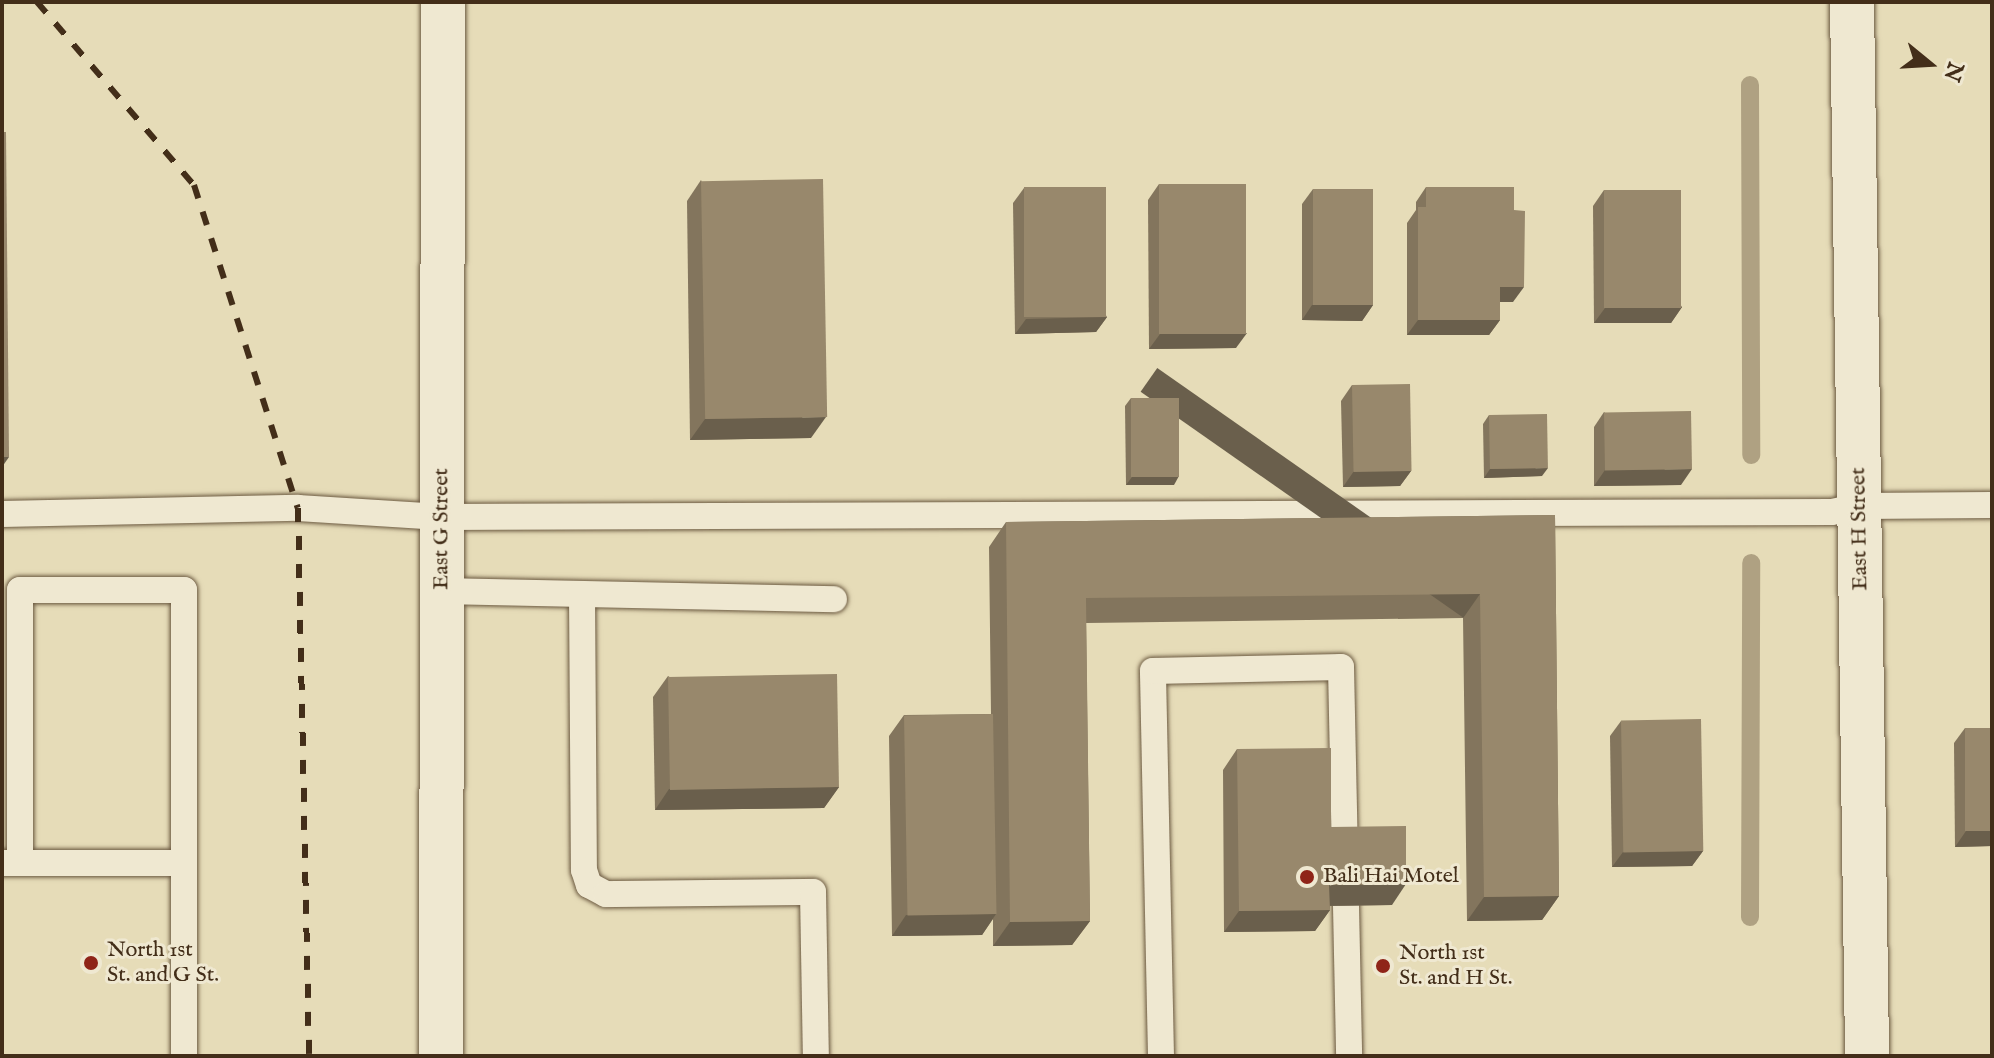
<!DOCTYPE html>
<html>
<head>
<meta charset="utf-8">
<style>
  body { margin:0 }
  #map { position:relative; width:1994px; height:1058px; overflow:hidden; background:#e6dcb8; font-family:"IM FELL English",serif }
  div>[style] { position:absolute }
  .stream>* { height:18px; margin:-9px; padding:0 9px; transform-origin:9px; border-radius:9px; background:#afa182 }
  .roads { filter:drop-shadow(0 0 2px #6c5a41) drop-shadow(0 0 2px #6c5a41) }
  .service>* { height:26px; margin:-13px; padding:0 13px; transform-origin:13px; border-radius:13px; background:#efe8d1 }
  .minor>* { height:44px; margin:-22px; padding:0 22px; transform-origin:22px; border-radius:22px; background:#efe8d1 }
  .rail>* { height:6px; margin-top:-3px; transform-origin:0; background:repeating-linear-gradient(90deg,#432e19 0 14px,transparent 0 28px) }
  .wall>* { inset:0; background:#83755d }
  .shaded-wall>* { inset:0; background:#6a5f4c; transform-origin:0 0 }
  .building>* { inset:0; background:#98886c; transform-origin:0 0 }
  .dots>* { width:22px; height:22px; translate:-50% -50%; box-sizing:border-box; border:4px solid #efe8d1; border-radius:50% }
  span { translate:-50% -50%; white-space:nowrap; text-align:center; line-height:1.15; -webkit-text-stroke:6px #efe8d1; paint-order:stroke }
  .street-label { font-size:22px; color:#432e19 }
  .poi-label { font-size:22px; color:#432e19 }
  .left { translate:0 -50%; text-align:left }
  .frame { position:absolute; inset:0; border:4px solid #432e19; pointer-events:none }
  .north { position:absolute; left:1890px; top:24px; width:80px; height:80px; -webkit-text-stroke:6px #efe8d1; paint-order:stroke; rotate:108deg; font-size:22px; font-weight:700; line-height:32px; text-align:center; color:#432e19 }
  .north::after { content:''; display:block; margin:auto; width:28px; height:36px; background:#432e19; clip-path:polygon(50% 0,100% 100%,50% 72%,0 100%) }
</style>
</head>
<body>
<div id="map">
  <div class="stream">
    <i style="left:1750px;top:85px;width:370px;rotate:89.8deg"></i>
    <i style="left:1750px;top:917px;width:354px;rotate:-89.8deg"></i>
  </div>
  <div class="roads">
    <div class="service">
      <i style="left:2px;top:514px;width:296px;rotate:-1.2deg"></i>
      <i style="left:298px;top:508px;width:143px;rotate:3.6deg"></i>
      <i style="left:441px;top:517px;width:1391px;rotate:-0.21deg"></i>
      <i style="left:1832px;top:512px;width:29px;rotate:-12deg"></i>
      <i style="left:1860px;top:506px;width:132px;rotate:-0.4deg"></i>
      <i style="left:442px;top:591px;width:392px;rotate:1.2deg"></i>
      <i style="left:582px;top:594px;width:276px;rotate:89.6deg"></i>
      <i style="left:584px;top:870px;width:16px;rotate:72deg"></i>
      <i style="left:589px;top:885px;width:19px;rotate:28deg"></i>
      <i style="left:606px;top:894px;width:207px;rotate:-0.6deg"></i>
      <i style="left:813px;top:892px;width:164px;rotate:89deg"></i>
      <i style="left:2px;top:863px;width:182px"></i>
      <i style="left:20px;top:863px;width:273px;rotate:-90deg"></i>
      <i style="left:20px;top:590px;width:164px"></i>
      <i style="left:184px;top:590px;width:466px;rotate:90deg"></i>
      <i style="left:1161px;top:1056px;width:385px;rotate:-91.2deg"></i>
      <i style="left:1153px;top:671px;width:188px;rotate:-1.2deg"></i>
      <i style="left:1341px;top:667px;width:389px;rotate:88.8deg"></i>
    </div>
    <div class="minor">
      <i style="left:1852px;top:2px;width:1054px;rotate:89.18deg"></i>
      <i style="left:441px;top:1056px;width:1054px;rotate:-89.89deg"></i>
    </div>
  </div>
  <div class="rail">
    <i style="left:37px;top:2px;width:241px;rotate:49.4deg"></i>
    <i style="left:194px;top:185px;width:339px;rotate:72.2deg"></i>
    <i style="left:298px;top:508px;width:548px;rotate:88.85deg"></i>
  </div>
  <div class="wall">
    <i style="clip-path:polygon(701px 180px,811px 438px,690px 440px,687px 201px)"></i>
    <i style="clip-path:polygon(1159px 184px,1236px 348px,1149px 349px,1148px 200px)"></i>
    <i style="clip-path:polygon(1426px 187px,1513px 302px,1500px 302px,1500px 320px,1489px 335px,1407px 335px,1407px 223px,1416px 210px,1416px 202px)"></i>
    <i style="clip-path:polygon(1024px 188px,1107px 317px,1096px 332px,1015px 334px,1013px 203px)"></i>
    <i style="clip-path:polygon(1313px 189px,1373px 305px,1362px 321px,1302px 320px,1302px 204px)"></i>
    <i style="clip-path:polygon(1604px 190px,1682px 307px,1671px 323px,1594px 323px,1593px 206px)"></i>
    <i style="clip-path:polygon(1352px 385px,1411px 471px,1400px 486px,1343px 487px,1341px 401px)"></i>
    <i style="clip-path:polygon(1131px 398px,1174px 485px,1126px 485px,1125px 406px)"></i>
    <i style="clip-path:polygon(1604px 412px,1681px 485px,1594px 486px,1594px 427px)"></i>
    <i style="clip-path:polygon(1489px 415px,1542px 476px,1484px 478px,1483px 424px)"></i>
    <i style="clip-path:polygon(1555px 515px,1559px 896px,1542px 920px,1467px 921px,1463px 618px,1086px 623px,1090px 921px,1072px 945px,993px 946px,993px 919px,982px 935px,892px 936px,889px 736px,904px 715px,991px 714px,989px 547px,1006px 522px)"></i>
    <i style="clip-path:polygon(668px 676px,839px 787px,824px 808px,655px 810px,653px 697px)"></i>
    <i style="clip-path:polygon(1621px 721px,1703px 851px,1692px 866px,1612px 867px,1610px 736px)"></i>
    <i style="clip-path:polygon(1965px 728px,1992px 728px,1992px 846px,1955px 847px,1954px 743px)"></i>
    <i style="clip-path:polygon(1237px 749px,1392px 905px,1330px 906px,1330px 910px,1315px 931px,1224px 932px,1223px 770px)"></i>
  </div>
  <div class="shaded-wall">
    <i style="clip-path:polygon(1500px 287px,1524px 287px,1513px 302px,1489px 302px)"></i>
    <i style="clip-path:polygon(1312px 305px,1373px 305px,1362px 321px,1302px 320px)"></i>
    <i style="clip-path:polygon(1682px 307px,1671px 323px,1594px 323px,1605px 308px)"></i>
    <i style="clip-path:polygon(1107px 317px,1096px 332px,1015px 334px,1026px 319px)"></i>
    <i style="clip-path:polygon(1418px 320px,1500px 320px,1489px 335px,1407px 335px)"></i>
    <i style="clip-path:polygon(1247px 333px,1236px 348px,1149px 349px,1160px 334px)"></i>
    <i style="clip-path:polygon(826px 417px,811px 438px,690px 440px,705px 419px)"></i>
    <i style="clip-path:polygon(2px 457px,9px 457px,2px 467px)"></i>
    <i style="clip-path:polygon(1548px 468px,1542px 476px,1484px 478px,1490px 469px)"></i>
    <i style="clip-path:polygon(1692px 469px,1681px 485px,1594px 486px,1605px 470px)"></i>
    <i style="clip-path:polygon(1354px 471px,1411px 471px,1400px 486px,1343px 487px)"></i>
    <i style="clip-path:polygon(1179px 476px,1174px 485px,1126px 485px,1132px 477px)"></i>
    <i style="left:1480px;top:594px;width:29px;height:394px;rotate:125deg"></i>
    <i style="clip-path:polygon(839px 787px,824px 808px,655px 810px,669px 789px)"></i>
    <i style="clip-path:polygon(1966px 831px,1992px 831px,1992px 846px,1955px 847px)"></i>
    <i style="clip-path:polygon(1703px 851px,1692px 866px,1612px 867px,1623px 852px)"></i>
    <i style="clip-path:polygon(1406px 884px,1392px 905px,1315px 906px,1329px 885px)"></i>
    <i style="clip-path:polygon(1559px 896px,1542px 920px,1467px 921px,1484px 897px)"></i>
    <i style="clip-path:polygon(1330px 910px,1315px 931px,1224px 932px,1239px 911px)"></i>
    <i style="clip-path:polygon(996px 914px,982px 935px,892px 936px,906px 915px)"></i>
    <i style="clip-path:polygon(1090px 921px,1072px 945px,993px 946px,1010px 922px)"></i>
  </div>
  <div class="building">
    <i style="clip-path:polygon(2px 132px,6px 132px,9px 457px,2px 457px)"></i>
    <i style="left:823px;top:179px;width:238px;height:122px;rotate:89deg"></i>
    <i style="left:1159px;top:184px;width:87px;height:150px"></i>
    <i style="left:1106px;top:187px;width:130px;height:82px;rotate:90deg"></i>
    <i style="clip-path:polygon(1426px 187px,1514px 187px,1514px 210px,1525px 211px,1524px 287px,1500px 287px,1500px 320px,1418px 320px,1418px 207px,1426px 207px)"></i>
    <i style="left:1313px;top:189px;width:60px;height:116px"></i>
    <i style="left:1604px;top:190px;width:77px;height:118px"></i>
    <i style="left:1410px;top:384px;width:87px;height:58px;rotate:89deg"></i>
    <i style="left:1131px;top:398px;width:48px;height:79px"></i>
    <i style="left:1691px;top:411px;width:58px;height:87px;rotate:89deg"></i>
    <i style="left:1547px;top:414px;width:54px;height:58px;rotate:89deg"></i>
    <i style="clip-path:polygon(1555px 515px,1559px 896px,1484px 897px,1480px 594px,1086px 598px,1090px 921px,1010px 922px,1006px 522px)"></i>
    <i style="left:837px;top:674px;width:113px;height:169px;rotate:89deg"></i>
    <i style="left:993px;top:714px;width:200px;height:89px;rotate:89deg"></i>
    <i style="left:1701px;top:719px;width:132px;height:80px;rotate:89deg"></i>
    <i style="left:1965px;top:728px;width:27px;height:103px"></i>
    <i style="clip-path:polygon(1331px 748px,1331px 827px,1406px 826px,1406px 884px,1329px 885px,1330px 910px,1239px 911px,1237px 749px)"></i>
  </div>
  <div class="dots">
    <i style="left:1307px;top:877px;background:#8f2418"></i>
    <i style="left:91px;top:963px;background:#8f2418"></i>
    <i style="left:1383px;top:966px;background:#8f2418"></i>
  </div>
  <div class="street-label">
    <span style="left:442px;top:529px;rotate:-90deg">East G Street</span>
    <span style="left:1860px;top:529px;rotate:-91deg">East H Street</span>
  </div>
  <div class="poi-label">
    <span class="left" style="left:1323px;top:877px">Bali Hai Motel</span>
    <span class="left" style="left:107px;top:963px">North 1st<br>St. and G St.</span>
    <span class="left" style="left:1399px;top:966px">North 1st<br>St. and H St.</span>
  </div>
  <div class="frame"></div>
  <div class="north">N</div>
</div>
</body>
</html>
